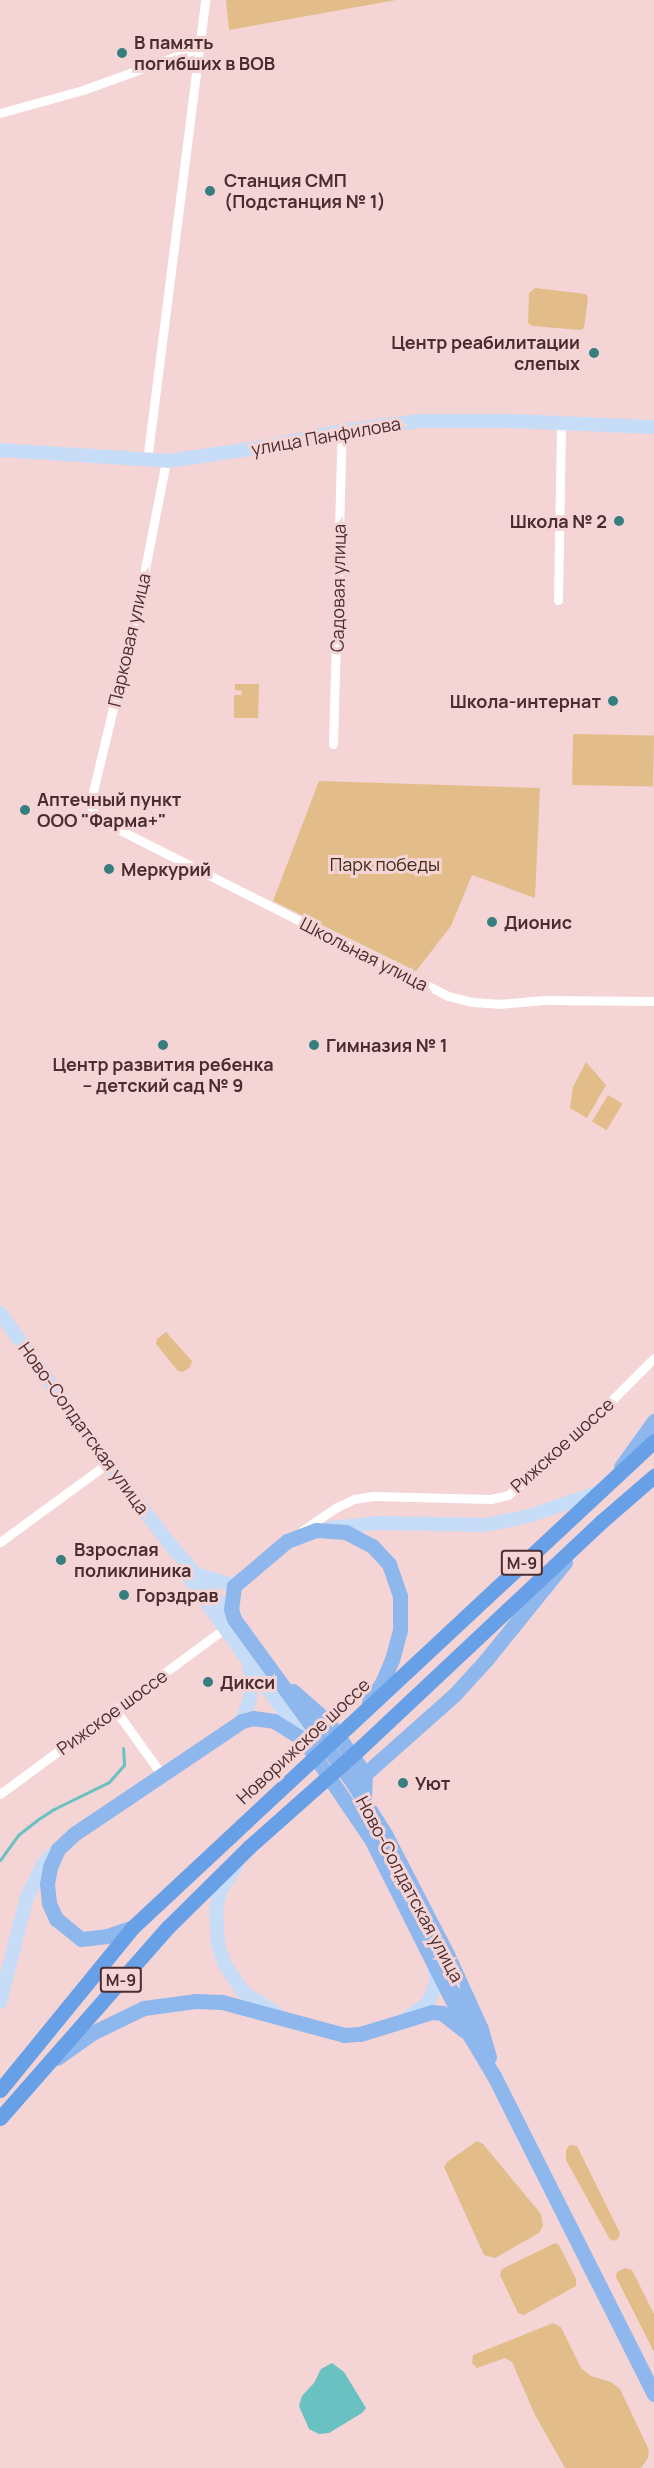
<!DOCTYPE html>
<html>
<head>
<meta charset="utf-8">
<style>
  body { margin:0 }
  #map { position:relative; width:654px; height:2468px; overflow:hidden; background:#f5d4d5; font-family:Manrope,sans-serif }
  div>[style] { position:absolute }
  .green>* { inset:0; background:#e3bd89; transform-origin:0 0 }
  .water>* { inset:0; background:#69c1c1 }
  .stream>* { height:3px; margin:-1.5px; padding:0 1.5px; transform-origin:1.5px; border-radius:1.5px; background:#69c1c1 }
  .minor>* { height:9px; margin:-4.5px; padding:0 4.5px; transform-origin:4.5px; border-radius:4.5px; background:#fff }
  .secondary>* { height:14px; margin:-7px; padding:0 7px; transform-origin:7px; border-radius:7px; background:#c7dcf6 }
  .primary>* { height:15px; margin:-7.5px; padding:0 7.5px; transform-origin:7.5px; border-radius:7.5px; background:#8eb8ed }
  .trunk>* { height:15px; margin:-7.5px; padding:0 7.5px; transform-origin:7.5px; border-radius:7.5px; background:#68a0e7 }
  .dots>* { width:16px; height:16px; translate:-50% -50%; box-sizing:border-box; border:3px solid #f5d4d5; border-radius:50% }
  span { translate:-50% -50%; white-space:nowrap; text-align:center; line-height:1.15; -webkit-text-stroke:6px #f5d4d5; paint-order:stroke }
  .shield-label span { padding:2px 4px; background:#f5d4d5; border:2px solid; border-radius:4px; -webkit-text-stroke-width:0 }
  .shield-label { font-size:16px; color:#4c2d2f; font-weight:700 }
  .poi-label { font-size:18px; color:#4c2d2f; font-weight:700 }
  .left { translate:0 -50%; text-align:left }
  .right { translate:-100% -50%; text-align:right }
  .street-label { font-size:18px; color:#4c2d2f }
  .park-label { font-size:18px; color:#3c2b12 }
</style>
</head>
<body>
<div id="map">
  <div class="green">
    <i style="clip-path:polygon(226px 0,396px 0,229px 30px)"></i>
    <i style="clip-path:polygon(535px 288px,586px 294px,588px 298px,584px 328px,580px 330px,532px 326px,528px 323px,529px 293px)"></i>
    <i style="clip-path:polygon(235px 684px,259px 684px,258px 718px,234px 718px,234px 695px,241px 695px,242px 691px,235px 690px)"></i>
    <i style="left:573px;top:734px;width:81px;height:51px;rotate:1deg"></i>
    <i style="clip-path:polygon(319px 781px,540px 788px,535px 898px,472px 875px,451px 926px,416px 971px,273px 901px)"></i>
    <i style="clip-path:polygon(586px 1062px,606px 1085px,587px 1118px,570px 1108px,573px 1087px)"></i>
    <i style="left:608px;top:1095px;width:17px;height:31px;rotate:31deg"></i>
    <i style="clip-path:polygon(166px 1332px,192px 1361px,190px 1367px,183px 1372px,178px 1371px,156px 1344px,157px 1339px)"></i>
    <i style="clip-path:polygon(477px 2141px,483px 2144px,541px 2214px,543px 2226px,539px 2233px,495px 2258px,484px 2255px,444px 2167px,447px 2162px)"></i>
    <i style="clip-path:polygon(570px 2145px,577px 2146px,620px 2233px,618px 2239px,613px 2241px,609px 2238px,566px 2160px,566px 2150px)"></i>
    <i style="clip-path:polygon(555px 2243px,559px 2245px,576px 2279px,576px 2286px,524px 2315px,518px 2313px,500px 2275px,502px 2269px)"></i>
    <i style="clip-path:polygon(625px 2268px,632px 2270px,654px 2314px,654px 2352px,616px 2277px,617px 2272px)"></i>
    <i style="clip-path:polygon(553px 2323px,561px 2327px,581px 2368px,591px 2376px,611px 2382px,620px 2389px,649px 2450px,648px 2458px,641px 2468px,565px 2468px,535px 2415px,512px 2362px,505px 2358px,477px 2368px,472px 2363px,473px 2355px)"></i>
  </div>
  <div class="water">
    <i style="clip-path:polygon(332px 2363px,344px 2372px,366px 2408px,362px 2413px,329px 2433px,319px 2434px,309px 2429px,299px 2406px,302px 2396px,314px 2383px,321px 2369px)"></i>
  </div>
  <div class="stream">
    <i style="left:0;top:1860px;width:31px;rotate:-54deg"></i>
    <i style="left:18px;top:1835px;width:24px;rotate:-38deg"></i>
    <i style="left:37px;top:1820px;width:20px;rotate:-33deg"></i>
    <i style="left:54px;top:1809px;width:61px;rotate:-26.1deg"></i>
    <i style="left:109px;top:1782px;width:23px;rotate:-49deg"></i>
    <i style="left:124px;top:1765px;width:17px;rotate:-93deg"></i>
  </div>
  <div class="minor">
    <i style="left:0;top:113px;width:86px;rotate:-15.5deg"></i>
    <i style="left:83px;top:90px;width:126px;rotate:-20deg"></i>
    <i style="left:147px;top:461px;width:465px;rotate:-82.8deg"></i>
    <i style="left:166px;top:461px;width:142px;rotate:101deg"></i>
    <i style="left:139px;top:600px;width:197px;rotate:103.5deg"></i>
    <i style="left:93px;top:792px;width:15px;rotate:94deg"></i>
    <i style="left:92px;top:807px;width:12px;rotate:70deg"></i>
    <i style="left:96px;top:818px;width:394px;rotate:26.8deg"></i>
    <i style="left:448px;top:996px;width:25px;rotate:14deg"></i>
    <i style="left:472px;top:1002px;width:26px;rotate:4deg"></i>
    <i style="left:498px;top:1004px;width:46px;rotate:-5deg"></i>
    <i style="left:544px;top:1000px;width:110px;rotate:0.5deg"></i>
    <i style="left:558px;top:600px;width:176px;rotate:-89deg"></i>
    <i style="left:333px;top:744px;width:313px;rotate:-88.4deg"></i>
    <i style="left:303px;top:1530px;width:41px;rotate:-34.1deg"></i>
    <i style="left:337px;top:1507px;width:19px;rotate:-25deg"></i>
    <i style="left:354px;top:1499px;width:19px;rotate:-9deg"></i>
    <i style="left:373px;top:1496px;width:118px;rotate:1.5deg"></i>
    <i style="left:491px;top:1499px;width:17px;rotate:-13deg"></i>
    <i style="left:508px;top:1495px;width:107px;rotate:-41.6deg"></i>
    <i style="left:588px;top:1424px;width:93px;rotate:-45deg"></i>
    <i style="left:0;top:1542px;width:134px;rotate:-36.2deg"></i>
    <i style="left:116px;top:1711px;width:79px;rotate:54.3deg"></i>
    <i style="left:0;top:1794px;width:278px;rotate:-36.4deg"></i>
  </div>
  <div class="secondary">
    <i style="left:0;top:450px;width:168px;rotate:3.7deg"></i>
    <i style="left:168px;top:461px;width:97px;rotate:-8.3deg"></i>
    <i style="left:264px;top:447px;width:80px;rotate:-11.6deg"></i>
    <i style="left:342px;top:431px;width:78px;rotate:-7.4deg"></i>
    <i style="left:419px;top:421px;width:92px"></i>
    <i style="left:511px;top:421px;width:143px;rotate:2.4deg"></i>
    <i style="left:0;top:1313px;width:205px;rotate:54.1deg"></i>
    <i style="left:120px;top:1479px;width:81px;rotate:52.6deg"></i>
    <i style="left:169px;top:1543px;width:100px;rotate:49.5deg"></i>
    <i style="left:330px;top:1528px;width:49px;rotate:-5.8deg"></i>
    <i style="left:379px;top:1523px;width:107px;rotate:1.1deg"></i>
    <i style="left:486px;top:1525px;width:44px;rotate:-11.8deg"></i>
    <i style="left:529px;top:1516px;width:71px;rotate:-18.9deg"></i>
    <i style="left:183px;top:1569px;width:206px;rotate:54.7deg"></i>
    <i style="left:199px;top:1575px;width:37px;rotate:17deg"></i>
    <i style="left:242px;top:1721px;width:23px;rotate:-70deg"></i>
    <i style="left:250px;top:1699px;width:19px;rotate:-84deg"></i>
    <i style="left:252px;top:1680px;width:13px;rotate:-103deg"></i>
    <i style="left:236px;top:1866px;width:28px;rotate:122deg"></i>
    <i style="left:221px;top:1890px;width:18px;rotate:106deg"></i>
    <i style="left:216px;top:1907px;width:37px;rotate:87deg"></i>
    <i style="left:218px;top:1944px;width:22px;rotate:72deg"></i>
    <i style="left:225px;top:1965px;width:32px;rotate:56deg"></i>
    <i style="left:243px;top:1992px;width:40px;rotate:32.9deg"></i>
    <i style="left:0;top:2002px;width:108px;rotate:-75.6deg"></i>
    <i style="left:27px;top:1897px;width:37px;rotate:-64deg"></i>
    <i style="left:43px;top:1864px;width:17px;rotate:-45deg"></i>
    <i style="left:408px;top:2017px;width:24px;rotate:-35deg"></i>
    <i style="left:428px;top:2003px;width:25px;rotate:-69deg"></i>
    <i style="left:437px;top:1980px;width:12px;rotate:-104deg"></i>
  </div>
  <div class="primary">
    <i style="left:621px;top:1467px;width:57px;rotate:-54.3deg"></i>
    <i style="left:293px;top:1691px;width:47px;rotate:41.5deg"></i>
    <i style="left:328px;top:1722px;width:64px;rotate:54.6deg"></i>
    <i style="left:369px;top:1702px;width:23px;rotate:-56deg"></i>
    <i style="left:382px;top:1683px;width:25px;rotate:-67deg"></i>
    <i style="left:392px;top:1660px;width:31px;rotate:-75deg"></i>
    <i style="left:400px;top:1630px;width:34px;rotate:-90deg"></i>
    <i style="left:400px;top:1596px;width:34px;rotate:-109deg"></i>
    <i style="left:389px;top:1564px;width:25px;rotate:-133deg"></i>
    <i style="left:372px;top:1546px;width:30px;rotate:-152deg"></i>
    <i style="left:346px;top:1532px;width:30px;rotate:-176deg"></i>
    <i style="left:316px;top:1530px;width:31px;rotate:159deg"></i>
    <i style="left:287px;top:1541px;width:70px;rotate:139.7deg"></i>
    <i style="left:234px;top:1586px;width:23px;rotate:97deg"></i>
    <i style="left:231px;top:1609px;width:10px;rotate:73deg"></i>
    <i style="left:234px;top:1619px;width:195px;rotate:54deg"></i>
    <i style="left:349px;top:1777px;width:67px;rotate:57.7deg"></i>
    <i style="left:385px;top:1834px;width:135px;rotate:62.7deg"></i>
    <i style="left:447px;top:1954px;width:82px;rotate:65.6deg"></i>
    <i style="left:481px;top:2029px;width:29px;rotate:74deg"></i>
    <i style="left:364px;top:1799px;width:25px;rotate:-88deg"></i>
    <i style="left:365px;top:1774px;width:120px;rotate:-41.6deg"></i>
    <i style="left:455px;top:1694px;width:46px;rotate:-47.6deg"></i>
    <i style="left:486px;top:1660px;width:126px;rotate:-51.1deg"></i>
    <i style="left:133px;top:1927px;width:28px;rotate:161deg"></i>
    <i style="left:107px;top:1936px;width:26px;rotate:173deg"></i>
    <i style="left:81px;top:1939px;width:32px;rotate:-141deg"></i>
    <i style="left:56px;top:1919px;width:17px;rotate:-114deg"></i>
    <i style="left:49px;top:1903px;width:19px;rotate:-96deg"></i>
    <i style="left:47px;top:1884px;width:17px;rotate:-80deg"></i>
    <i style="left:50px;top:1867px;width:20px;rotate:-66deg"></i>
    <i style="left:58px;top:1849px;width:22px;rotate:-43deg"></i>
    <i style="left:74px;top:1834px;width:202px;rotate:-33.9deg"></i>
    <i style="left:242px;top:1721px;width:11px;rotate:-15deg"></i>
    <i style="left:253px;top:1718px;width:21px;rotate:8deg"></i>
    <i style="left:274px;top:1721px;width:36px;rotate:32deg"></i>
    <i style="left:304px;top:1740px;width:122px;rotate:56deg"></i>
    <i style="left:372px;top:1841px;width:218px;rotate:63.3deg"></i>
    <i style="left:470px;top:2036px;width:47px;rotate:59deg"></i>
    <i style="left:494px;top:2076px;width:356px;rotate:63.3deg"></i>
    <i style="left:57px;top:2058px;width:43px;rotate:-35.5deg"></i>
    <i style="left:92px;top:2033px;width:58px;rotate:-25.7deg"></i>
    <i style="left:144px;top:2008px;width:51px;rotate:-7.8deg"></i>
    <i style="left:195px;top:2001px;width:27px;rotate:2deg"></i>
    <i style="left:222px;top:2002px;width:126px;rotate:15.1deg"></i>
    <i style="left:344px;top:2035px;width:16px;rotate:-4deg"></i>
    <i style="left:360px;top:2034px;width:75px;rotate:-17deg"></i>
    <i style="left:432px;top:2012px;width:10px;rotate:6deg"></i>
    <i style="left:442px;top:2013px;width:28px;rotate:38deg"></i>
  </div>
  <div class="trunk">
    <i style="left:0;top:2090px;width:210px;rotate:-50.8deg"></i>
    <i style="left:133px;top:1927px;width:712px;rotate:-43.01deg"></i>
    <i style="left:0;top:2118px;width:254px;rotate:-48.7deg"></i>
    <i style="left:168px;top:1927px;width:114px;rotate:-44.6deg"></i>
    <i style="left:249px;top:1847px;width:144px;rotate:-41.6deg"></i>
    <i style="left:357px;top:1751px;width:336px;rotate:-43.2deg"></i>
    <i style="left:602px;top:1521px;width:69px;rotate:-40.9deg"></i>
  </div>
  <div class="dots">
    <i style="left:122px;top:53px;background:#367e7f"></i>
    <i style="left:210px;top:191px;background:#367e7f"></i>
    <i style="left:594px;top:353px;background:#367e7f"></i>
    <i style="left:619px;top:521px;background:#367e7f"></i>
    <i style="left:613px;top:701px;background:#367e7f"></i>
    <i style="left:25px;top:810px;background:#367e7f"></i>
    <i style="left:109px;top:869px;background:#367e7f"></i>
    <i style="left:492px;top:922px;background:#367e7f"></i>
    <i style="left:163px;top:1045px;background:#367e7f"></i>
    <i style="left:314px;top:1045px;background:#367e7f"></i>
    <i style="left:61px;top:1560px;background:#367e7f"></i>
    <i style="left:124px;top:1595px;background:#367e7f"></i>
    <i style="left:208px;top:1682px;background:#367e7f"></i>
    <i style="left:403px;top:1783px;background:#367e7f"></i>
  </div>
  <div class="shield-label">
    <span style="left:522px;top:1563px">М-9</span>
    <span style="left:121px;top:1980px">М-9</span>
  </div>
  <div class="poi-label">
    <span class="left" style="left:134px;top:53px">В память<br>погибших в ВОВ</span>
    <span class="left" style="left:224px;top:191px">Станция СМП<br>(Подстанция № 1)</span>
    <span class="right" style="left:580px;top:353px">Центр реабилитации<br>слепых</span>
    <span class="right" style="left:607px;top:521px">Школа № 2</span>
    <span class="right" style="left:601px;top:701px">Школа-интернат</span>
    <span class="left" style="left:37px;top:810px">Аптечный пункт<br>ООО "Фарма+"</span>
    <span class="left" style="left:121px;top:869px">Меркурий</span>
    <span class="left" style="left:504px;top:922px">Дионис</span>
    <span class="left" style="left:326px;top:1045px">Гимназия № 1</span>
    <span style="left:163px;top:1075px">Центр развития ребенка<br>– детский сад № 9</span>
    <span class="left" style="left:74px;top:1560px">Взрослая<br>поликлиника</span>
    <span class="left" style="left:136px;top:1595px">Горздрав</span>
    <span class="left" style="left:220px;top:1682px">Дикси</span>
    <span class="left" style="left:415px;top:1783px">Уют</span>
  </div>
  <div class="street-label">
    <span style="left:326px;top:436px;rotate:-10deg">улица Панфилова</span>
    <span style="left:338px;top:588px;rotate:-89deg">Садовая улица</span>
    <span style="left:129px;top:640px;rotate:-77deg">Парковая улица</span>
    <span style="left:364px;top:954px;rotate:27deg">Школьная улица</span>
    <span style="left:84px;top:1428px;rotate:54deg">Ново-Солдатская улица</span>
    <span style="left:562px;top:1445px;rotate:-42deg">Рижское шоссе</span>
    <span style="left:112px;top:1712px;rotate:-36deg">Рижское шоссе</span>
    <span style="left:303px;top:1741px;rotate:-43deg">Новорижское шоссе</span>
    <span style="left:410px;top:1889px;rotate:62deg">Ново-Солдатская улица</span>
  </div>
  <div class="park-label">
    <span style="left:385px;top:864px">Парк победы</span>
  </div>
</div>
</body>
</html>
